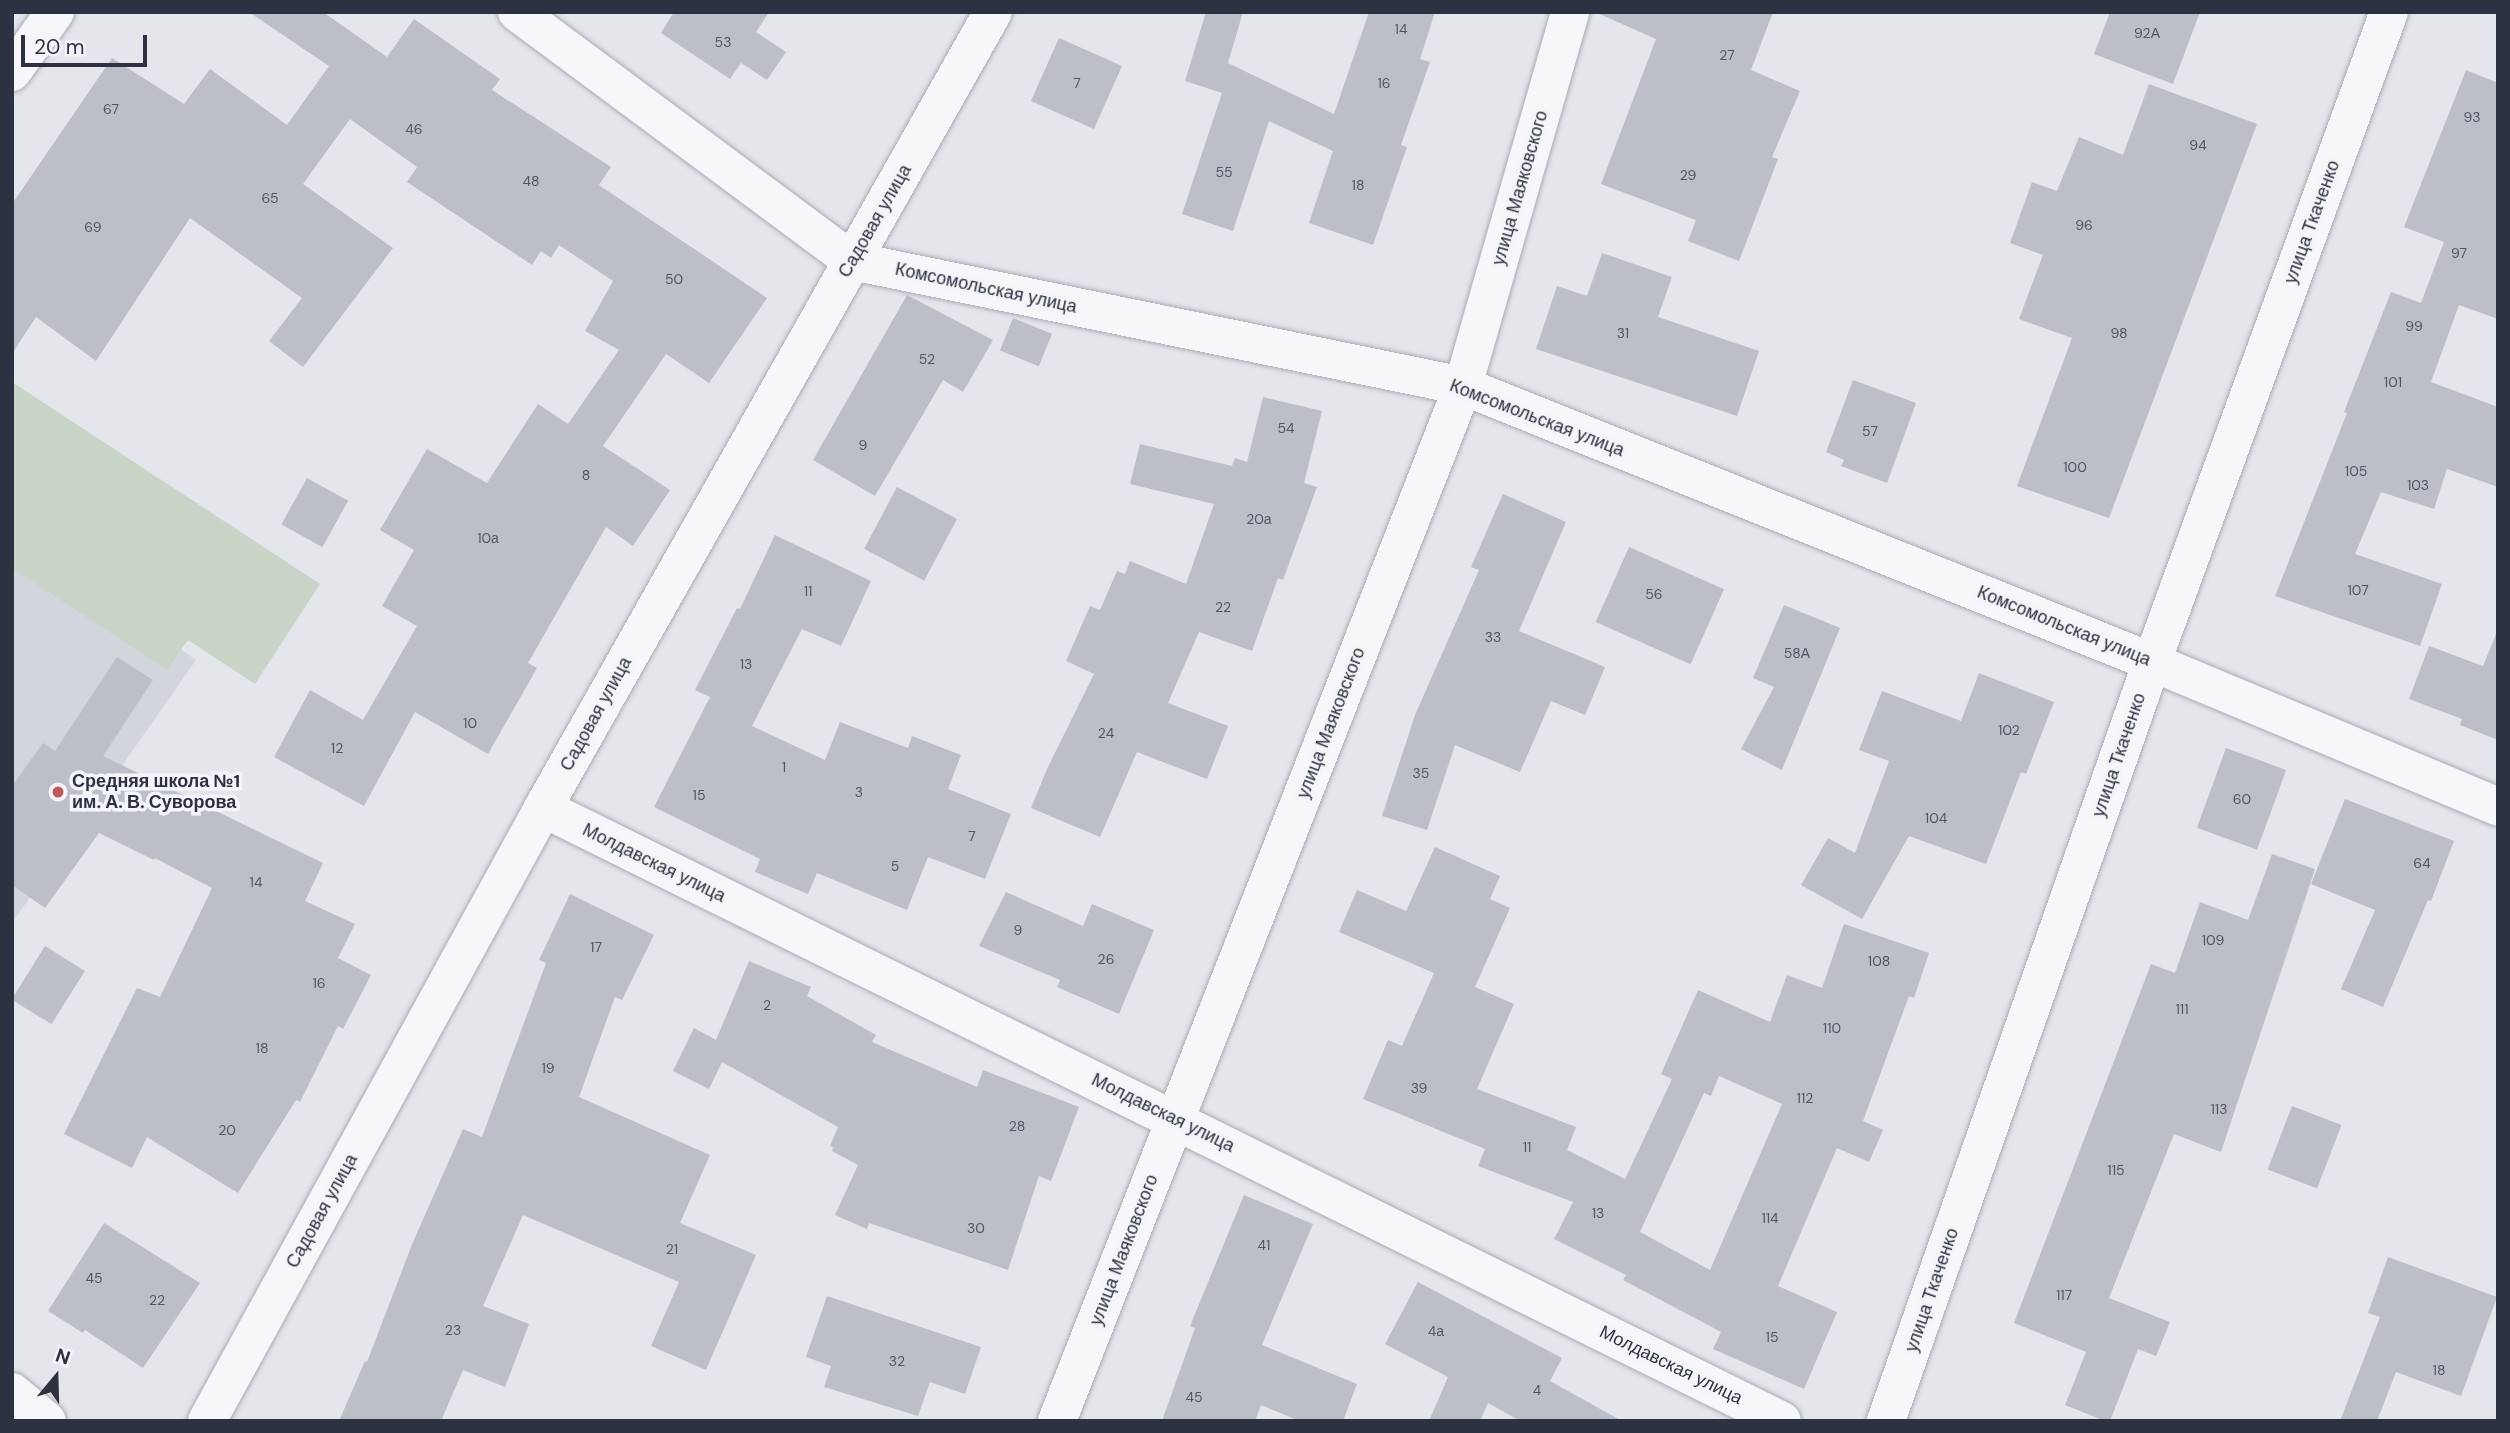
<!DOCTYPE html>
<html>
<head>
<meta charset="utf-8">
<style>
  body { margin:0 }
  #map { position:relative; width:2510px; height:1433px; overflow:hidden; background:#e4e6eb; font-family:"DM Sans",sans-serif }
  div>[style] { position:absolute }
  .built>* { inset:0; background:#d3d5dd }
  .green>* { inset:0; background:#c8d4c6 }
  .building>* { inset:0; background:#bcbfc7; transform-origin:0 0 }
  .roads { filter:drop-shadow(0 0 2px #a9acb5) drop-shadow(0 0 2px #a9acb5) }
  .minor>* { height:38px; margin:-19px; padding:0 19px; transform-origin:19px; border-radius:19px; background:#f7f7f9 }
  .dots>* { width:19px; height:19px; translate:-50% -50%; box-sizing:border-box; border:4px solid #f4f5f8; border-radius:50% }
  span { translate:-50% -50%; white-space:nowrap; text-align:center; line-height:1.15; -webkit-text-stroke:7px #f4f5f8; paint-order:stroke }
  .number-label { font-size:14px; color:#515563 }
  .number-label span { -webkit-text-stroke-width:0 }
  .street-label { font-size:18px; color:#2d3242 }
  .poi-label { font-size:18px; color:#2d3242; font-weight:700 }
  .left { translate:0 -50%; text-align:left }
  .frame { position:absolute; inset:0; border:14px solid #2d3242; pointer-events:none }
  .north { position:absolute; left:21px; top:1342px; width:70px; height:70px; -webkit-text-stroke:5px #f4f5f8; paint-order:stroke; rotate:19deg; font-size:19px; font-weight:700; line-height:28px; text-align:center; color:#2d3242 }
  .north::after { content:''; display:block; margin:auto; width:24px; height:32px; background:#2d3242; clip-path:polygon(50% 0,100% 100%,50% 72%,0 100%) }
  .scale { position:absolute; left:21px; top:35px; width:126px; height:32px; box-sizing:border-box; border:4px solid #2d3242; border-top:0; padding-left:9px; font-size:21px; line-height:24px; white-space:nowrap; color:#2d3242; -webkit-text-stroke:5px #f4f5f8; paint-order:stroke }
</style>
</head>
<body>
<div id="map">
  <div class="built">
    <i style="clip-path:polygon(12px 533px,196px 660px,12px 923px)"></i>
  </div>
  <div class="green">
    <i style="clip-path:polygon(12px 382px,320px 584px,255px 684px,188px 640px,167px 670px,12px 568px)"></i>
  </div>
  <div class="building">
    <i style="clip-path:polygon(249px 12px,323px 12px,387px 57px,414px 19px,500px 79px,492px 90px,611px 167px,599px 185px,767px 298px,709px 383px,666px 354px,603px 446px,670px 490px,633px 546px,606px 527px,528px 663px,537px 668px,488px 754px,415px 712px,364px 806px,274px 757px,310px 690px,363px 720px,417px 626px,382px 606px,414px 550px,380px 530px,427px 449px,487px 483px,538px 404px,568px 424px,619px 350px,585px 331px,613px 281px,559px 245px,551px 258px,541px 251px,532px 265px,407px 182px,417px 167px,350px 119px,303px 184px,393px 248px,303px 367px,269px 341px,302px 298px,190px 218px,96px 361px,36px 317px,12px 354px,12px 204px,112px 58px,184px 104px,210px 69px,287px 125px,329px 66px)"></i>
    <i style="clip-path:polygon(674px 12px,769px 12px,756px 32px,786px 52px,767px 80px,741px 63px,730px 79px,661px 33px)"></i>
    <i style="clip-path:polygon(1206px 12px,1243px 12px,1228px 63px,1334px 114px,1369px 12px,1435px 12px,1420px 59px,1430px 62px,1401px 145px,1407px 147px,1373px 245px,1309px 223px,1333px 151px,1269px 121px,1233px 231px,1182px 214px,1222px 93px,1185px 81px)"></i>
    <i style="clip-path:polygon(1595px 12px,1773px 12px,1751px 70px,1800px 91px,1772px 157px,1778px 159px,1739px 261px,1688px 241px,1696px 220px,1601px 184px,1656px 39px)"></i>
    <i style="clip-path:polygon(2110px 12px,2200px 12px,2173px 84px,2094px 54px)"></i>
    <i style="left:1059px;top:38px;width:69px;height:69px;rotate:24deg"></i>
    <i style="clip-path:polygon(2466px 70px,2498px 83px,2498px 319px,2459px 305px,2431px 382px,2498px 407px,2498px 487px,2447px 469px,2434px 509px,2381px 492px,2355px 554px,2442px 584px,2420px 646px,2275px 596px,2347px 413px,2344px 412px,2391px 292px,2421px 303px,2444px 242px,2404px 227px)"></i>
    <i style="clip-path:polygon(2149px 84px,2257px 124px,2109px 518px,2017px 486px,2072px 338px,2019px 319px,2043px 255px,2010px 243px,2032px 182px,2057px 191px,2079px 137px,2123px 155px)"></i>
    <i style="clip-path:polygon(1602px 253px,1672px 277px,1658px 317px,1759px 351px,1737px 416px,1536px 349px,1557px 286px,1587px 296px)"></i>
    <i style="clip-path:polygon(907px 295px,993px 340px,963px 392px,943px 380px,875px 496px,813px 460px)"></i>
    <i style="left:1013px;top:318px;width:42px;height:35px;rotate:22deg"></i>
    <i style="clip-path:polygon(1853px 380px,1916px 403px,1887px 483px,1841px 466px,1844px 460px,1826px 452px)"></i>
    <i style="clip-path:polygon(1263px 397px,1322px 411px,1304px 483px,1317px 487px,1283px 580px,1278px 578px,1252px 651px,1199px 632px,1168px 703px,1228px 726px,1207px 779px,1137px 752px,1100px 837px,1031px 808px,1047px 769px,1094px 674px,1066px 661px,1090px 606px,1100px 610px,1117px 571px,1125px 574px,1130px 561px,1186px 584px,1214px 504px,1130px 484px,1140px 444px,1232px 466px,1235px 458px,1247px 462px)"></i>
    <i style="left:307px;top:478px;width:47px;height:53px;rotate:29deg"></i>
    <i style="left:897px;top:487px;width:68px;height:70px;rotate:28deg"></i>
    <i style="clip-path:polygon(1503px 494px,1566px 522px,1519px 631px,1605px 667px,1585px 715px,1551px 701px,1520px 772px,1455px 745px,1427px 830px,1382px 816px,1415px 715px,1479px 570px,1471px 567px)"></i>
    <i style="clip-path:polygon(775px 535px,871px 581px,841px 646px,802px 629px,752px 726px,825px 760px,840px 722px,908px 748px,912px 736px,961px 755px,948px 789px,1011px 814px,985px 879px,928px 857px,907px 910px,817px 873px,808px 894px,755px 872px,760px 859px,654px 807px,710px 697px,695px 690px,737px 608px,740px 609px)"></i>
    <i style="left:1629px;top:547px;width:104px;height:82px;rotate:24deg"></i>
    <i style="clip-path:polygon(1784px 605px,1840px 628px,1782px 770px,1741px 749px,1774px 687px,1753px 678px)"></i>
    <i style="clip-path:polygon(2496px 634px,2498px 740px,2460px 725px,2462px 719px,2409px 699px,2429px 646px,2483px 666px)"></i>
    <i style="clip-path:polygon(117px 657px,153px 680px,103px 756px,323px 863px,305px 901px,355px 924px,338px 958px,371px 975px,343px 1029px,338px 1026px,300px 1102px,296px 1100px,238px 1193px,147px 1137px,132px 1168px,64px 1134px,137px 988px,160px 997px,212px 888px,155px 858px,154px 860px,99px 833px,45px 908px,12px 885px,12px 786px,43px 743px,55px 751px)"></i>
    <i style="clip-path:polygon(1979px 673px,2054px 702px,2026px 774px,2021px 772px,1986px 864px,1909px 836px,1862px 919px,1801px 885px,1828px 838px,1855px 853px,1889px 761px,1859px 750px,1882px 691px,1961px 721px)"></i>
    <i style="left:2226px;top:748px;width:64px;height:85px;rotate:20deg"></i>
    <i style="clip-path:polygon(2345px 799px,2454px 841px,2431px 901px,2428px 900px,2383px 1007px,2341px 989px,2375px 910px,2311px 884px)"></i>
    <i style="clip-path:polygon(evenodd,1435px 847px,1500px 876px,1490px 899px,1510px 908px,1475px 987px,1514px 1004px,1477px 1089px,1576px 1127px,1567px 1150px,1625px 1179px,1672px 1079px,1661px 1074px,1698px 990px,1770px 1022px,1787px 975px,1822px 988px,1844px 924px,1929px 953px,1914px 998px,1909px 996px,1863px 1121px,1883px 1130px,1869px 1162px,1837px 1148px,1778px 1286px,1837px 1312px,1804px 1389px,1713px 1349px,1721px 1332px,1623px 1280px,1626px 1275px,1554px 1239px,1573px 1202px,1478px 1166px,1485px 1149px,1363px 1099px,1388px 1040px,1402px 1046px,1434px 973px,1339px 932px,1357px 890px,1406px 911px,1435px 847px,1719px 1076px,1782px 1104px,1710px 1270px,1640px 1232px,1704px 1093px,1711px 1096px,1719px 1076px)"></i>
    <i style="clip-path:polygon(2272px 854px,2315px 869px,2221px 1152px,2174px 1134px,2109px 1298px,2170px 1322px,2156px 1356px,2138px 1349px,2110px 1421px,2105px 1421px,2065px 1405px,2086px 1352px,2014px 1323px,2151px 964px,2175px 973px,2200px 902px,2248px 920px)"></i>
    <i style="clip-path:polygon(1006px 892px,1083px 926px,1092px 904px,1154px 930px,1119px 1014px,1057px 987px,1060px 980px,979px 946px)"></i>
    <i style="clip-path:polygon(570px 894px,654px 935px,622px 1000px,615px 997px,579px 1097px,710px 1155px,680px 1223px,756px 1255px,706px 1370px,651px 1346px,679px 1282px,523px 1215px,483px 1306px,529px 1324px,505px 1387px,463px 1370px,441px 1421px,339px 1421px,365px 1361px,367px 1362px,413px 1242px,463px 1129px,482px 1137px,546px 963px,539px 960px)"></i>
    <i style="left:45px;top:946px;width:47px;height:63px;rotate:32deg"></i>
    <i style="clip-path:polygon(749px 961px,811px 987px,807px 996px,876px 1035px,872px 1042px,977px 1087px,983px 1070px,1079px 1107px,1051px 1181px,1039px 1176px,1008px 1270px,869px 1223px,867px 1229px,835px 1215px,858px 1165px,832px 1151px,833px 1147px,830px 1146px,838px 1127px,722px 1062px,709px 1089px,673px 1071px,694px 1028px,716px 1040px)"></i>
    <i style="left:2292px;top:1106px;width:53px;height:68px;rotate:21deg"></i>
    <i style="clip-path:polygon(1244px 1195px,1313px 1224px,1262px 1345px,1357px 1384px,1343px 1421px,1300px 1421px,1261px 1405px,1255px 1421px,1162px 1421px,1195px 1328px,1190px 1326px)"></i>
    <i style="clip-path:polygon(104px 1223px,200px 1283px,143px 1368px,85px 1330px,83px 1333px,48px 1311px)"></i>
    <i style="clip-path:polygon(2388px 1257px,2497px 1297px,2461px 1396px,2396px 1372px,2377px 1421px,2340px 1421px,2380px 1317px,2368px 1313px)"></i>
    <i style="clip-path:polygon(1418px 1282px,1562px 1358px,1550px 1381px,1622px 1421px,1520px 1421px,1488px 1403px,1480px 1421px,1429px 1421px,1448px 1377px,1385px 1344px)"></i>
    <i style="clip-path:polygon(827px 1296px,981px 1347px,965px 1394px,930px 1382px,918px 1416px,824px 1387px,831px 1366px,806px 1357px)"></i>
  </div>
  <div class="roads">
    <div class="minor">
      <i style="left:517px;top:12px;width:417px;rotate:36.6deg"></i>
      <i style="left:852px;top:261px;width:624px;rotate:11.56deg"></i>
      <i style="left:1463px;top:386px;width:742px;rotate:21.83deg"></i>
      <i style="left:2152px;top:662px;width:375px;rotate:22.7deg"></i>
      <i style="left:12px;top:72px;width:74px;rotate:-54.4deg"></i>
      <i style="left:543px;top:808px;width:1382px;rotate:26.32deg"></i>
      <i style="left:12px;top:1392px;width:45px;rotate:39.6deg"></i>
      <i style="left:207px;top:1421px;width:699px;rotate:-61.27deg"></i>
      <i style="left:543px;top:808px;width:914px;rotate:-60.52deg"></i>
      <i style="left:1057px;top:1421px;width:1112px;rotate:-68.58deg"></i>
      <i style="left:1463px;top:386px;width:389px;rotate:-74deg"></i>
      <i style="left:1886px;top:1421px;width:804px;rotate:-70.69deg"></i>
      <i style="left:2152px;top:662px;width:692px;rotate:-69.97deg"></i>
    </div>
  </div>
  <div class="dots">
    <i style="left:58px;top:792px;background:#c45659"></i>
  </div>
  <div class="number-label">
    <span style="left:1401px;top:29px">14</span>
    <span style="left:2147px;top:33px">92А</span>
    <span style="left:723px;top:42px">53</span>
    <span style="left:1727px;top:55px">27</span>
    <span style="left:1077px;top:83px">7</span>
    <span style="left:1384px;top:83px">16</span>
    <span style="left:111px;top:109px">67</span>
    <span style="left:2472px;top:117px">93</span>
    <span style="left:414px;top:129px">46</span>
    <span style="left:2198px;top:145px">94</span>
    <span style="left:1224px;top:172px">55</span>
    <span style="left:1688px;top:175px">29</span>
    <span style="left:531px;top:181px">48</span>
    <span style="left:1358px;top:185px">18</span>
    <span style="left:270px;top:198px">65</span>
    <span style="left:2084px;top:225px">96</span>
    <span style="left:93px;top:227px">69</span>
    <span style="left:2459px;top:253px">97</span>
    <span style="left:674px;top:279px">50</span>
    <span style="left:2414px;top:326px">99</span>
    <span style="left:1623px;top:333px">31</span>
    <span style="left:2119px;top:333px">98</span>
    <span style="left:927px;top:359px">52</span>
    <span style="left:2393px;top:382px">101</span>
    <span style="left:1286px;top:428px">54</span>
    <span style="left:1870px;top:431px">57</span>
    <span style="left:863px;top:445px">9</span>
    <span style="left:2075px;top:467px">100</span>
    <span style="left:2356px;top:471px">105</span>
    <span style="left:586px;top:475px">8</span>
    <span style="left:2418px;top:485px">103</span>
    <span style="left:1259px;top:519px">20а</span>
    <span style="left:488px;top:538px">10а</span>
    <span style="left:2358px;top:590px">107</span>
    <span style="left:808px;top:591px">11</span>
    <span style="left:1654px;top:594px">56</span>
    <span style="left:1223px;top:607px">22</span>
    <span style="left:1493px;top:637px">33</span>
    <span style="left:1797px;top:653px">58А</span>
    <span style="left:746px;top:664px">13</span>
    <span style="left:470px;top:723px">10</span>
    <span style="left:2009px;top:730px">102</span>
    <span style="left:1106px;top:733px">24</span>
    <span style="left:337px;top:748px">12</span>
    <span style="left:784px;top:767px">1</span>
    <span style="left:1421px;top:773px">35</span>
    <span style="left:859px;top:792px">3</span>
    <span style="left:699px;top:795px">15</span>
    <span style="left:2242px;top:799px">60</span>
    <span style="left:1936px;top:818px">104</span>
    <span style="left:972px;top:836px">7</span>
    <span style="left:2422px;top:863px">64</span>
    <span style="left:895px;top:866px">5</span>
    <span style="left:256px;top:882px">14</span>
    <span style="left:1018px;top:930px">9</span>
    <span style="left:2213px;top:940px">109</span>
    <span style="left:596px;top:947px">17</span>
    <span style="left:1106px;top:959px">26</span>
    <span style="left:1879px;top:961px">108</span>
    <span style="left:319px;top:983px">16</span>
    <span style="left:767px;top:1005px">2</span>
    <span style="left:2182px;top:1009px">111</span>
    <span style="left:1832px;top:1028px">110</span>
    <span style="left:262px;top:1048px">18</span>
    <span style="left:548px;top:1068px">19</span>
    <span style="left:1419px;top:1088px">39</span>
    <span style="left:1805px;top:1098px">112</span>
    <span style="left:2219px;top:1109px">113</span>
    <span style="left:1017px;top:1126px">28</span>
    <span style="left:227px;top:1130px">20</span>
    <span style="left:1527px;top:1147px">11</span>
    <span style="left:2116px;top:1170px">115</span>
    <span style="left:1598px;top:1213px">13</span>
    <span style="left:1770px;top:1218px">114</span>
    <span style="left:976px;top:1228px">30</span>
    <span style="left:1264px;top:1245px">41</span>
    <span style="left:672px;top:1249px">21</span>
    <span style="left:94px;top:1278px">45</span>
    <span style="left:2064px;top:1295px">117</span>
    <span style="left:157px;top:1300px">22</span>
    <span style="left:453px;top:1330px">23</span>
    <span style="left:1436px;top:1331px">4а</span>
    <span style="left:1772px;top:1337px">15</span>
    <span style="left:897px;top:1361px">32</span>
    <span style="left:2439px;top:1370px">18</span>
    <span style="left:1537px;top:1390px">4</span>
    <span style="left:1194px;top:1397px">45</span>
  </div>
  <div class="street-label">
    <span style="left:1520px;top:188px;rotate:-74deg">улица Маяковского</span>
    <span style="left:875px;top:221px;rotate:-60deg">Садовая улица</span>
    <span style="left:2312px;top:222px;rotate:-70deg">улица Ткаченко</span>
    <span style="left:986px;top:288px;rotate:12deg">Комсомольская улица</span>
    <span style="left:1537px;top:418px;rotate:21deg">Комсомольская улица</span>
    <span style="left:2064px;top:626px;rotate:22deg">Комсомольская улица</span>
    <span style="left:596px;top:714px;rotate:-61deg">Садовая улица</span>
    <span style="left:1331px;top:723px;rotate:-69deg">улица Маяковского</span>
    <span style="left:2119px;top:755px;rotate:-71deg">улица Ткаченко</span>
    <span style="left:654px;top:863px;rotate:26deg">Молдавская улица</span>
    <span style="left:1163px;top:1113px;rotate:26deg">Молдавская улица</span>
    <span style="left:322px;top:1211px;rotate:-61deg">Садовая улица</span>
    <span style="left:1124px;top:1250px;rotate:-69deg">улица Маяковского</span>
    <span style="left:1932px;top:1290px;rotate:-71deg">улица Ткаченко</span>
    <span style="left:1671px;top:1365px;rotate:26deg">Молдавская улица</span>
  </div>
  <div class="poi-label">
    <span class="left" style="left:72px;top:792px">Средняя школа №1<br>им. А. В. Суворова</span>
  </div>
  <div class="frame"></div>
  <div class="north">N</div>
  <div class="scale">20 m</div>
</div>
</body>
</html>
